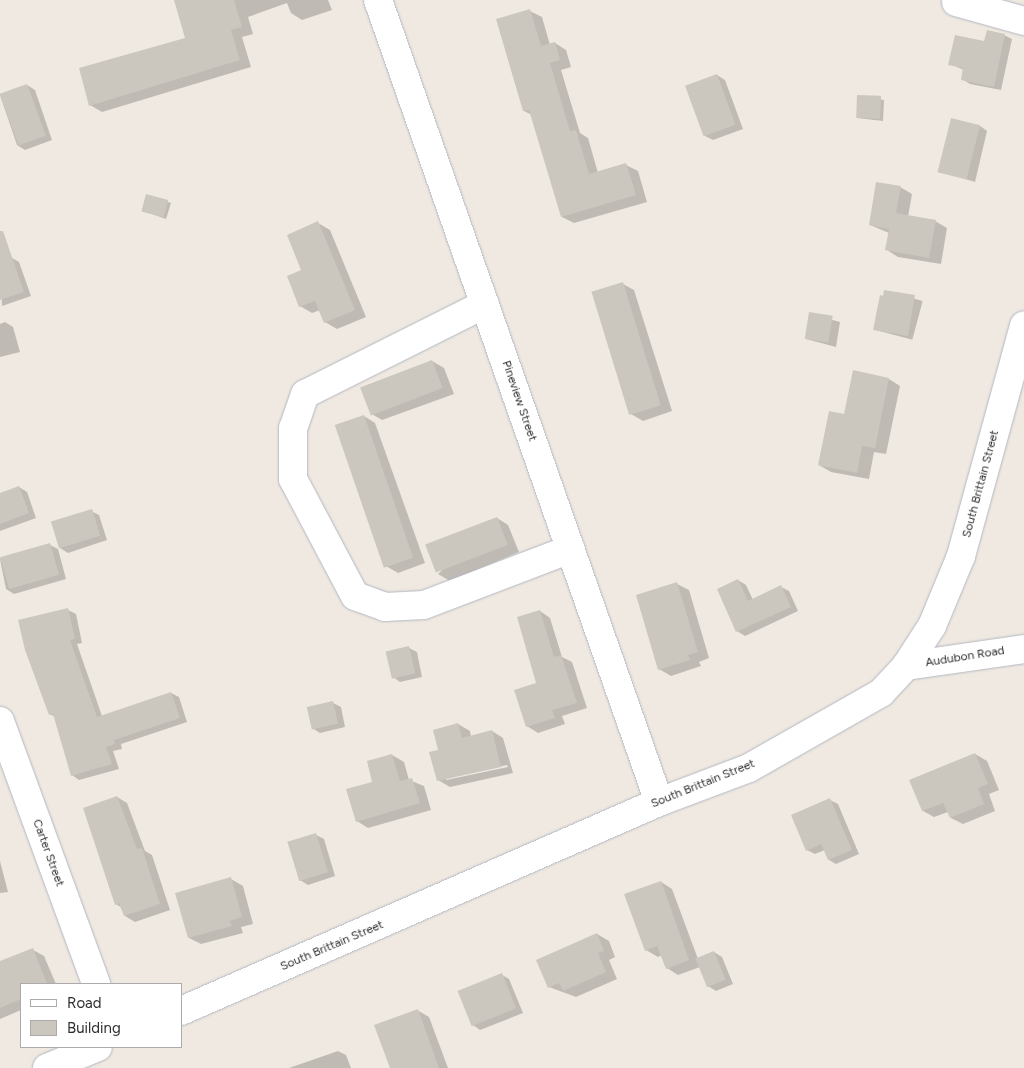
<!DOCTYPE html>
<html>
<head>
<meta charset="utf-8">
<style>
  body { margin:0 }
  #map { position:relative; width:1024px; height:1068px; overflow:hidden; background:#efe9e1; font-family:Figtree,sans-serif }
  div>[style] { position:absolute }
  .shadow>* { inset:0; background:#0003; transform-origin:0 0 }
  .building>* { inset:0; background:#cbc7bf; transform-origin:0 0 }
  .roads { filter:drop-shadow(0 0 1px #b4b7c1) drop-shadow(0 0 1px #b4b7c1) }
  .minor>* { height:28px; margin:-14px; padding:0 14px; transform-origin:14px; border-radius:14px; background:#fff }
  span { translate:-50% -50%; white-space:nowrap; text-align:center; line-height:1.15; -webkit-text-stroke:4px #fff; paint-order:stroke }
  .street-label { font-size:12px; color:#2e2e2e }
  .legend { position:absolute; left:20px; top:983px; width:162px; height:65px; box-sizing:border-box; background:#fff; border:1px solid #ababab; margin:0; padding:6px 9px; list-style:none; font-size:15px; color:#2e2e2e }
  .legend li { display:flex; align-items:center; gap:10px; height:25px }
  .legend b { width:25px; border:1px solid #ababab }
</style>
</head>
<body>
<div id="map">
  <div class="shadow">
    <i style="clip-path:polygon(175px 0,328px 0,332px 10px,302px 20px,291px 13px,287px 3px,248px 17px,253px 34px,242px 37px,251px 67px,102px 112px,90px 105px,187px 39px)"></i>
    <i style="clip-path:polygon(530px 11px,542px 17px,550px 45px,555px 43px,566px 50px,571px 67px,561px 70px,580px 133px,588px 138px,598px 173px,626px 165px,638px 171px,647px 202px,574px 223px,562px 217px,532px 115px,524px 111px)"></i>
    <i style="clip-path:polygon(1004px 35px,1012px 39px,1001px 90px,970px 84px,962px 79px,964px 70px,950px 64px)"></i>
    <i style="clip-path:polygon(717px 75px,725px 80px,743px 129px,713px 140px,705px 136px)"></i>
    <i style="clip-path:polygon(27px 85px,35px 90px,52px 140px,25px 150px,17px 145px,0 95px)"></i>
    <i style="clip-path:polygon(858px 96px,884px 100px,883px 121px,857px 118px)"></i>
    <i style="clip-path:polygon(980px 126px,987px 131px,975px 182px,939px 171px)"></i>
    <i style="clip-path:polygon(900px 187px,912px 194px,908px 217px,935px 221px,947px 228px,941px 264px,898px 257px,887px 250px,889px 233px,870px 225px)"></i>
    <i style="clip-path:polygon(147px 195px,171px 203px,166px 219px,146px 212px)"></i>
    <i style="clip-path:polygon(318px 223px,330px 230px,366px 317px,337px 329px,325px 322px,320px 310px,312px 313px,300px 306px,303px 271px)"></i>
    <i style="clip-path:polygon(12px 258px,19px 262px,31px 296px,2px 306px,0 262px)"></i>
    <i style="clip-path:polygon(623px 284px,634px 290px,672px 411px,643px 421px,631px 414px)"></i>
    <i style="left:885px;top:291px;width:39px;height:40px;rotate:15deg"></i>
    <i style="clip-path:polygon(810px 314px,840px 322px,836px 347px,806px 339px)"></i>
    <i style="clip-path:polygon(5px 322px,13px 327px,20px 352px,0 357px,0 324px)"></i>
    <i style="clip-path:polygon(432px 361px,444px 368px,454px 394px,382px 420px,370px 413px)"></i>
    <i style="clip-path:polygon(889px 379px,900px 386px,886px 454px,874px 452px,869px 479px,831px 472px,819px 465px,845px 416px)"></i>
    <i style="clip-path:polygon(364px 416px,375px 423px,425px 563px,398px 573px,386px 566px)"></i>
    <i style="clip-path:polygon(19px 487px,27px 492px,36px 518px,0 531px,0 494px)"></i>
    <i style="clip-path:polygon(91px 511px,99px 515px,107px 540px,68px 553px,60px 548px)"></i>
    <i style="clip-path:polygon(497px 518px,508px 525px,519px 552px,450px 581px,438px 574px)"></i>
    <i style="clip-path:polygon(50px 545px,58px 549px,66px 579px,14px 594px,6px 589px,0 559px)"></i>
    <i style="clip-path:polygon(738px 580px,746px 585px,753px 600px,781px 587px,789px 591px,798px 611px,745px 636px,737px 631px)"></i>
    <i style="clip-path:polygon(677px 584px,689px 590px,709px 658px,699px 662px,701px 666px,671px 676px,659px 669px)"></i>
    <i style="clip-path:polygon(68px 610px,76px 614px,82px 643px,77px 644px,102px 716px,171px 693px,179px 697px,187px 722px,121px 744px,122px 749px,113px 751px,119px 769px,79px 780px,72px 775px,55px 717px,50px 714px)"></i>
    <i style="clip-path:polygon(540px 611px,550px 618px,562px 657px,572px 662px,587px 708px,562px 716px,565px 724px,538px 733px,527px 726px,538px 684px)"></i>
    <i style="clip-path:polygon(409px 648px,417px 652px,422px 677px,400px 682px,393px 677px)"></i>
    <i style="clip-path:polygon(333px 703px,341px 707px,345px 727px,320px 733px,312px 728px)"></i>
    <i style="clip-path:polygon(evenodd,458px 724px,470px 731px,471px 737px,492px 731px,503px 738px,513px 773px,450px 787px,438px 780px,440px 751px,458px 724px,507px 765px,508px 767px,446px 780px,446px 778px,507px 765px)"></i>
    <i style="clip-path:polygon(975px 754px,987px 761px,999px 790px,989px 794px,995px 811px,963px 824px,951px 818px,948px 812px,934px 817px,923px 811px)"></i>
    <i style="clip-path:polygon(392px 755px,404px 762px,409px 780px,424px 786px,431px 810px,368px 828px,357px 821px,374px 783px)"></i>
    <i style="clip-path:polygon(117px 797px,127px 803px,145px 851px,152px 855px,170px 910px,135px 922px,125px 916px,122px 908px,116px 904px)"></i>
    <i style="clip-path:polygon(830px 800px,838px 804px,859px 854px,836px 864px,829px 860px,825px 850px,815px 854px,807px 850px)"></i>
    <i style="clip-path:polygon(316px 835px,324px 839px,335px 876px,308px 885px,300px 880px)"></i>
    <i style="clip-path:polygon(0 861px,8px 892px,0 893px)"></i>
    <i style="clip-path:polygon(231px 879px,243px 886px,253px 924px,241px 927px,243px 933px,201px 944px,189px 938px)"></i>
    <i style="clip-path:polygon(661px 882px,672px 889px,698px 959px,714px 952px,722px 957px,733px 984px,716px 991px,708px 986px,700px 967px,678px 975px,667px 968px,662px 955px,658px 957px,646px 950px)"></i>
    <i style="clip-path:polygon(597px 934px,609px 941px,615px 957px,609px 960px,617px 979px,576px 997px,549px 987px)"></i>
    <i style="clip-path:polygon(33px 950px,44px 956px,56px 984px,21px 984px,21px 1010px,0 1019px,0 962px)"></i>
    <i style="clip-path:polygon(502px 975px,509px 979px,523px 1013px,480px 1030px,473px 1025px)"></i>
    <i style="clip-path:polygon(417px 1010px,429px 1017px,448px 1068px,391px 1068px)"></i>
    <i style="clip-path:polygon(338px 1051px,346px 1055px,351px 1068px,289px 1068px)"></i>
  </div>
  <div class="building">
    <i style="clip-path:polygon(174px 0,234px 0,242px 27px,231px 30px,240px 60px,89px 106px,79px 68px,185px 38px)"></i>
    <i style="clip-path:polygon(530px 9px,541px 46px,555px 42px,560px 60px,550px 63px,570px 131px,576px 130px,589px 174px,626px 163px,636px 195px,561px 217px,529px 110px,523px 111px,496px 19px)"></i>
    <i style="clip-path:polygon(987px 30px,1005px 34px,994px 87px,961px 80px,963px 68px,948px 65px,955px 35px,984px 41px)"></i>
    <i style="left:717px;top:74px;width:54px;height:34px;rotate:70deg"></i>
    <i style="left:27px;top:84px;width:55px;height:29px;rotate:70deg"></i>
    <i style="left:857px;top:95px;width:24px;height:23px;rotate:2deg"></i>
    <i style="left:951px;top:118px;width:30px;height:56px;rotate:14deg"></i>
    <i style="clip-path:polygon(876px 182px,901px 186px,896px 213px,936px 220px,929px 258px,885px 250px,889px 229px,869px 225px)"></i>
    <i style="left:146px;top:194px;width:23px;height:18px;rotate:15deg"></i>
    <i style="clip-path:polygon(318px 221px,355px 310px,324px 323px,315px 301px,299px 307px,287px 276px,301px 270px,287px 235px)"></i>
    <i style="clip-path:polygon(0 231px,3px 231px,24px 292px,0 300px)"></i>
    <i style="left:623px;top:282px;width:129px;height:33px;rotate:73deg"></i>
    <i style="clip-path:polygon(884px 290px,915px 295px,908px 336px,873px 330px,880px 295px,883px 296px)"></i>
    <i style="left:809px;top:312px;width:24px;height:27px;rotate:9deg"></i>
    <i style="left:432px;top:360px;width:30px;height:77px;rotate:69deg"></i>
    <i style="clip-path:polygon(853px 370px,889px 378px,875px 448px,862px 446px,857px 473px,818px 465px,829px 411px,844px 414px)"></i>
    <i style="left:364px;top:415px;width:151px;height:31px;rotate:71deg"></i>
    <i style="clip-path:polygon(19px 486px,29px 513px,0 524px,0 493px)"></i>
    <i style="left:92px;top:509px;width:28px;height:43px;rotate:73deg"></i>
    <i style="left:497px;top:517px;width:30px;height:77px;rotate:69deg"></i>
    <i style="left:50px;top:543px;width:33px;height:52px;rotate:74deg"></i>
    <i style="clip-path:polygon(738px 579px,748px 601px,781px 585px,791px 607px,736px 632px,717px 589px)"></i>
    <i style="clip-path:polygon(677px 582px,698px 652px,688px 655px,690px 660px,658px 670px,636px 595px)"></i>
    <i style="clip-path:polygon(68px 608px,75px 639px,70px 640px,97px 717px,171px 692px,180px 718px,114px 740px,115px 744px,106px 747px,112px 764px,71px 776px,53px 714px,49px 715px,25px 650px,18px 620px)"></i>
    <i style="clip-path:polygon(540px 610px,554px 657px,561px 655px,577px 703px,552px 710px,555px 718px,526px 727px,514px 690px,536px 683px,517px 617px)"></i>
    <i style="left:409px;top:646px;width:28px;height:24px;rotate:77deg"></i>
    <i style="left:333px;top:701px;width:23px;height:27px;rotate:77deg"></i>
    <i style="clip-path:polygon(458px 723px,462px 738px,492px 730px,501px 767px,437px 781px,429px 752px,438px 750px,433px 730px)"></i>
    <i style="clip-path:polygon(975px 753px,988px 784px,978px 788px,984px 804px,950px 818px,943px 803px,922px 811px,909px 780px)"></i>
    <i style="clip-path:polygon(392px 754px,400px 781px,412px 778px,420px 803px,356px 822px,346px 789px,372px 782px,367px 761px)"></i>
    <i style="clip-path:polygon(117px 796px,137px 849px,142px 848px,160px 904px,124px 916px,119px 903px,115px 905px,83px 808px)"></i>
    <i style="clip-path:polygon(830px 798px,852px 850px,828px 860px,821px 844px,806px 851px,791px 815px)"></i>
    <i style="left:316px;top:833px;width:41px;height:30px;rotate:73deg"></i>
    <i style="clip-path:polygon(231px 877px,242px 917px,230px 921px,232px 926px,188px 938px,175px 893px)"></i>
    <i style="clip-path:polygon(661px 881px,689px 960px,666px 969px,657px 946px,645px 951px,624px 894px)"></i>
    <i style="clip-path:polygon(597px 933px,604px 951px,598px 953px,606px 972px,563px 991px,559px 983px,548px 988px,536px 960px)"></i>
    <i style="clip-path:polygon(33px 948px,47px 984px,21px 984px,21px 999px,0 1008px,0 961px)"></i>
    <i style="left:714px;top:951px;width:31px;height:20px;rotate:68deg"></i>
    <i style="left:502px;top:973px;width:38px;height:48px;rotate:68deg"></i>
    <i style="clip-path:polygon(418px 1009px,439px 1068px,390px 1068px,374px 1025px)"></i>
  </div>
  <div class="roads">
    <div class="minor">
      <i style="left:378px;top:0;width:850px;rotate:70.69deg"></i>
      <i style="left:956px;top:2px;width:71px;rotate:15.6deg"></i>
      <i style="left:485px;top:304px;width:201px;rotate:153.4deg"></i>
      <i style="left:305px;top:394px;width:36px;rotate:109deg"></i>
      <i style="left:293px;top:428px;width:51px;rotate:90deg"></i>
      <i style="left:293px;top:479px;width:132px;rotate:62.1deg"></i>
      <i style="left:355px;top:596px;width:32px;rotate:20deg"></i>
      <i style="left:385px;top:607px;width:39px;rotate:-3deg"></i>
      <i style="left:424px;top:605px;width:157px;rotate:-20.9deg"></i>
      <i style="left:906px;top:666px;width:119px;rotate:-8.2deg"></i>
      <i style="left:0;top:721px;width:280px;rotate:69.9deg"></i>
      <i style="left:181px;top:1011px;width:522px;rotate:-23.62deg"></i>
      <i style="left:659px;top:802px;width:96px;rotate:-20.7deg"></i>
      <i style="left:749px;top:768px;width:152px;rotate:-29.6deg"></i>
      <i style="left:881px;top:693px;width:37px;rotate:-47deg"></i>
      <i style="left:906px;top:666px;width:48px;rotate:-57deg"></i>
      <i style="left:932px;top:626px;width:76px;rotate:-67.5deg"></i>
      <i style="left:961px;top:556px;width:239px;rotate:-74.7deg"></i>
      <i style="left:47px;top:1068px;width:55px;rotate:-22.4deg"></i>
    </div>
  </div>
  <div class="street-label">
    <span style="left:519px;top:401px;rotate:71deg">Pineview Street</span>
    <span style="left:981px;top:484px;rotate:-75deg">South Brittain Street</span>
    <span style="left:965px;top:657px;rotate:-9deg">Audubon Road</span>
    <span style="left:703px;top:784px;rotate:-22deg">South Brittain Street</span>
    <span style="left:48px;top:853px;rotate:70deg">Carter Street</span>
    <span style="left:332px;top:946px;rotate:-23deg">South Brittain Street</span>
  </div>
  <ul class="legend">
  <li><b style="height:6px;background:#fff"></b>Road</li>
  <li><b style="height:14px;background:#cbc7bf"></b>Building</li>
  </ul>
</div>
</body>
</html>
